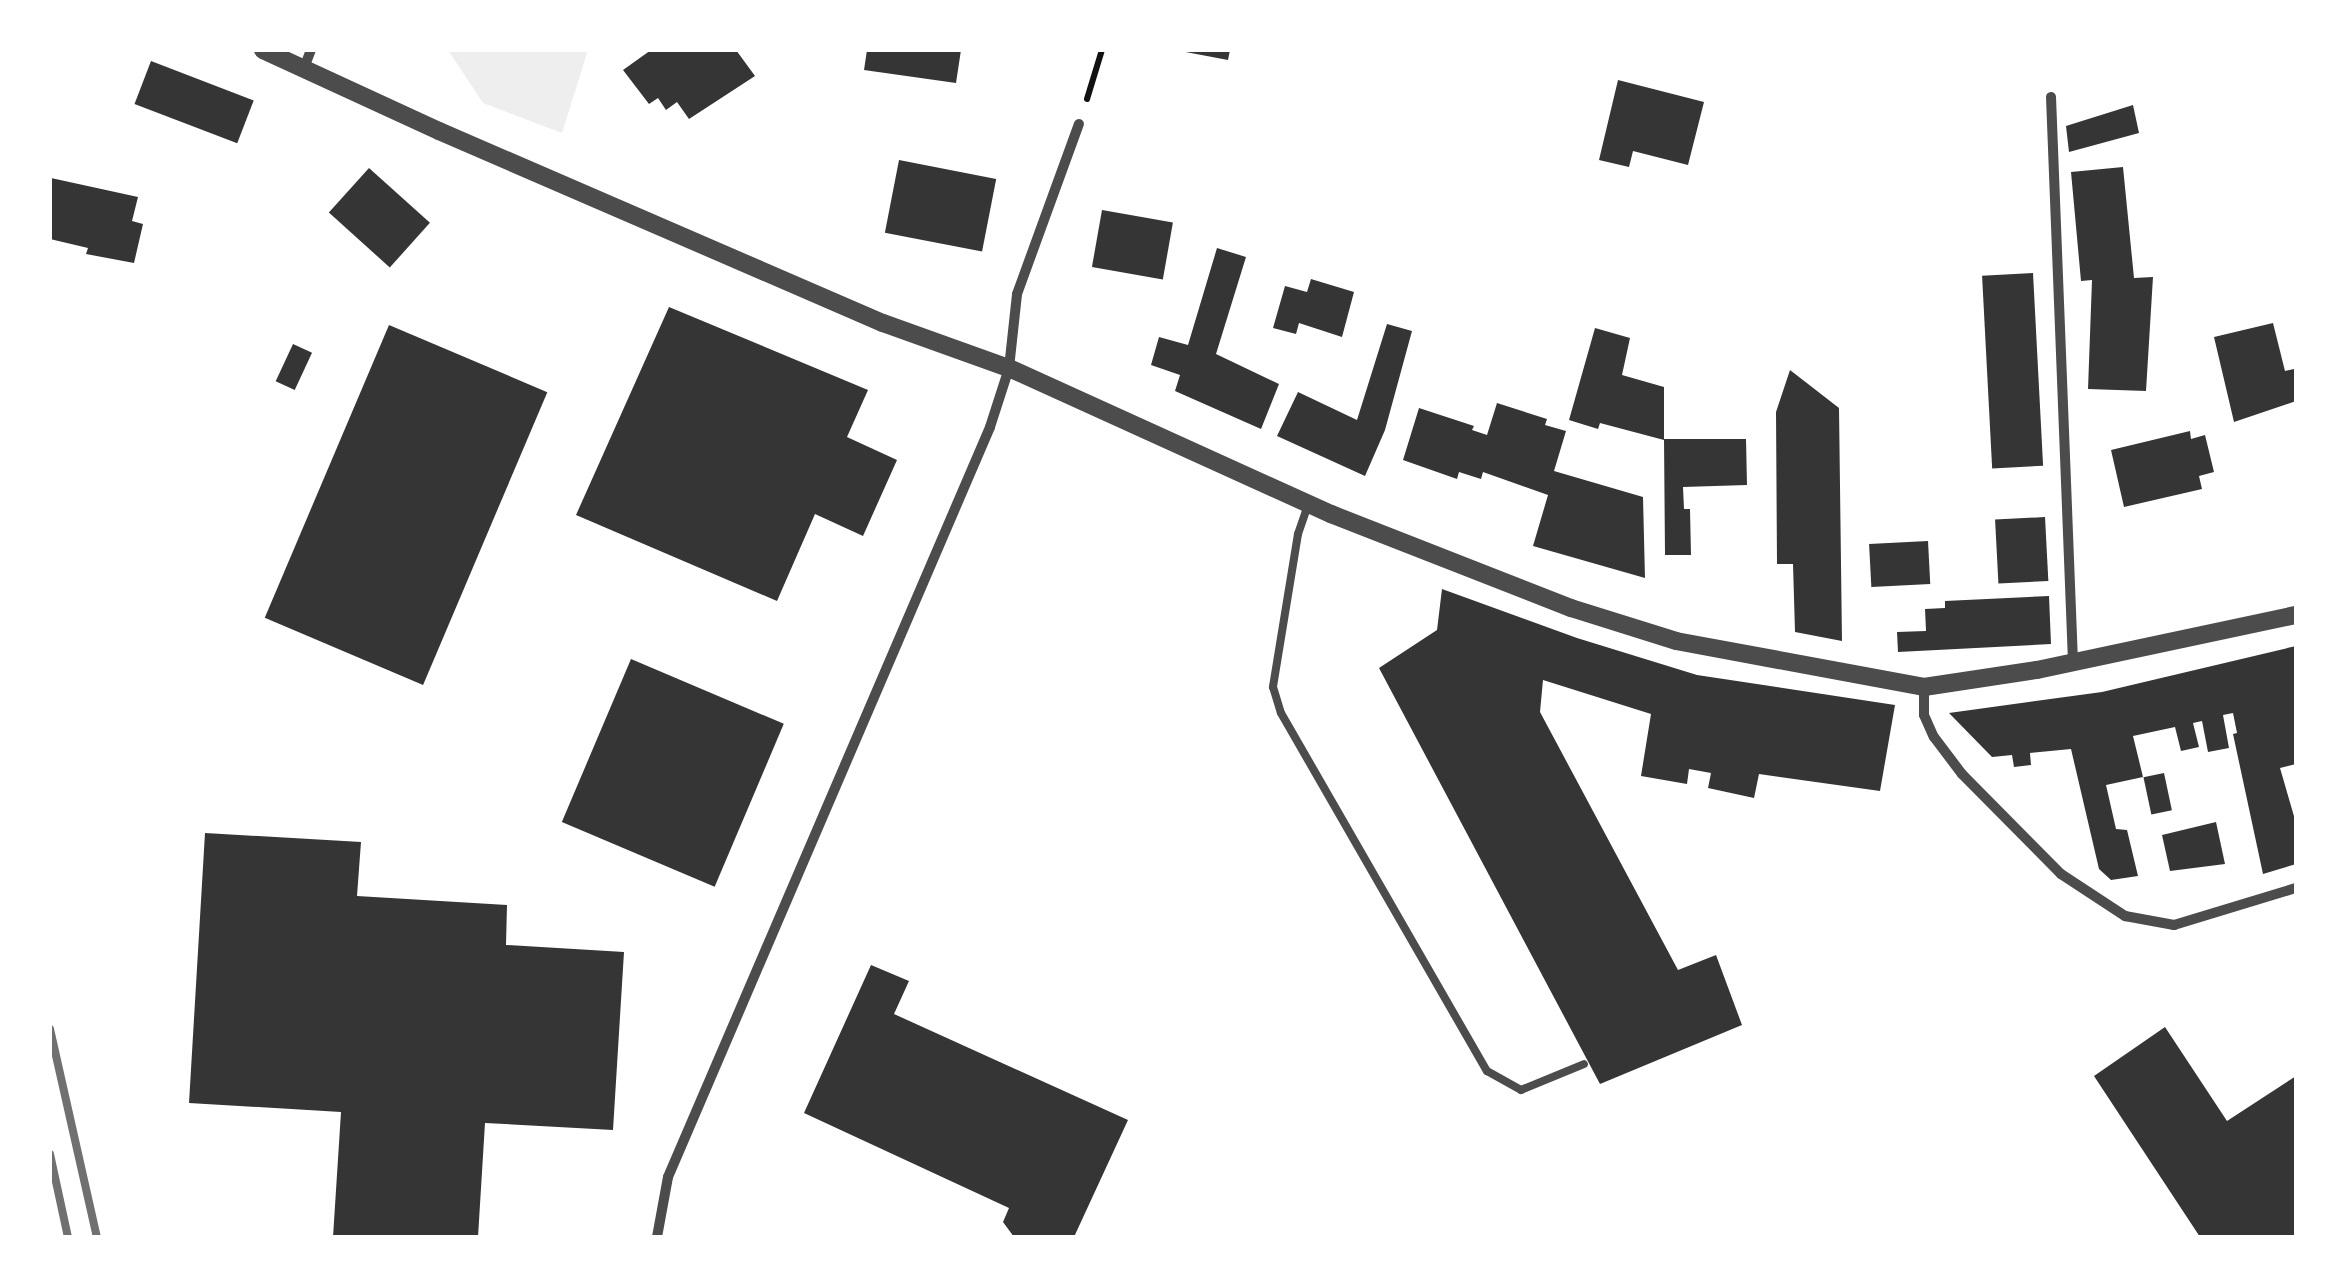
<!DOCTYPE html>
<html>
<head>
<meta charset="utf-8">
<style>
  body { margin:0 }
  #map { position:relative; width:2346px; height:1287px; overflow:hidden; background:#fff; font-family:"PT Serif",serif }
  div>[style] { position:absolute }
  .green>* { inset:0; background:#eee }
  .building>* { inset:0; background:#353535; transform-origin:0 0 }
  .path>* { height:6px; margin:-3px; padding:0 3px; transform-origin:3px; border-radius:3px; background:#111 }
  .service>* { height:8px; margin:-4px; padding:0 4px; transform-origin:4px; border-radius:4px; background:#4c4c4c }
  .minor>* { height:10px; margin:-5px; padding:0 5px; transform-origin:5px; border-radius:5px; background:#4c4c4c }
  .tertiary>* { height:18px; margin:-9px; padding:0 9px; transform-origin:9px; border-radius:9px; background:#4c4c4c }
  .rail>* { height:8px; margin:-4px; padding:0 4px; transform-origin:4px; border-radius:4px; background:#707070 }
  span { translate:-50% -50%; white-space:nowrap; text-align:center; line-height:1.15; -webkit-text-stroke:8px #fff; paint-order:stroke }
  .frame { position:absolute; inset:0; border:52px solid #fff; pointer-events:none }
</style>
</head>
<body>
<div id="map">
  <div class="green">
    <i style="clip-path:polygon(448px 50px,588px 50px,562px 133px,483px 103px)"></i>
  </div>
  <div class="building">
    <i style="clip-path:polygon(651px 50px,736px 50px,755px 76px,689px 119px,677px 102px,666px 110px,658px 98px,649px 104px,623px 70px)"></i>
    <i style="clip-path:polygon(867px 50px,961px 50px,956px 83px,864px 70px)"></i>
    <i style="clip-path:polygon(1175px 50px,1230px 50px,1228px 60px)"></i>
    <i style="left:151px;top:61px;width:110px;height:46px;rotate:21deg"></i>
    <i style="clip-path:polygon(1618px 80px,1704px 102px,1688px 165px,1633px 151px,1629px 167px,1599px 160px)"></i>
    <i style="clip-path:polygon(2133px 105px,2139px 133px,2069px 152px,2066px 126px)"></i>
    <i style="left:899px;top:160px;width:99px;height:74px;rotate:11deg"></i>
    <i style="clip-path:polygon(2123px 167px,2134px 278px,2153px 277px,2146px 391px,2088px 389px,2092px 280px,2081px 281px,2071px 172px)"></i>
    <i style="left:369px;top:168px;width:82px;height:60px;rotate:42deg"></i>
    <i style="clip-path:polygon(51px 178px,138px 197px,132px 221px,143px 224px,134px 263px,86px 254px,88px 248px,50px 239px)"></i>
    <i style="left:1102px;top:210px;width:72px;height:58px;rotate:10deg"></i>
    <i style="clip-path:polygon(1217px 248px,1246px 257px,1216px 354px,1279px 384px,1261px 429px,1175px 391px,1180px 375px,1151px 365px,1159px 337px,1188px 345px)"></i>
    <i style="left:2033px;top:273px;width:193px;height:51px;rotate:87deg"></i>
    <i style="clip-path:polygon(1311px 279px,1354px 292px,1342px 337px,1299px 323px,1296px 334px,1273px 328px,1285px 286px,1307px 292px)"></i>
    <i style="clip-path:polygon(669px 307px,868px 390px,847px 437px,897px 460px,863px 536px,815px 514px,777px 601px,576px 515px)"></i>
    <i style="clip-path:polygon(2273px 323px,2285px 371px,2294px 369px,2296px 401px,2234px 422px,2214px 337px)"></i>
    <i style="clip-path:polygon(1387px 324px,1412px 331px,1385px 430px,1365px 476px,1277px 436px,1298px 392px,1357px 420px)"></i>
    <i style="left:389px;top:325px;width:172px;height:318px;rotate:23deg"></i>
    <i style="clip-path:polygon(1595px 328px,1630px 338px,1622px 375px,1664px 387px,1664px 440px,1600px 423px,1598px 429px,1569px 420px)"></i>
    <i style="left:293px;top:344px;width:21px;height:41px;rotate:25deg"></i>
    <i style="clip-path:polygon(1790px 370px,1839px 408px,1842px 641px,1795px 632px,1793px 564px,1777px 564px,1776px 412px)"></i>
    <i style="clip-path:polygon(1497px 403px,1547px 419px,1545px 425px,1566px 431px,1554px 471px,1643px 497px,1645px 578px,1533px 546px,1548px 495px,1483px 472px,1481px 479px,1459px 472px,1457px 479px,1403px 460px,1419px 408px,1474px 426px,1472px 430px,1487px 435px)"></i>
    <i style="clip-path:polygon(2190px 431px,2191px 439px,2205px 435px,2214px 472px,2199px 476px,2202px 489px,2124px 507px,2111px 450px)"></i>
    <i style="clip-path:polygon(1664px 439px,1746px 439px,1747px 485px,1683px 487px,1684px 509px,1690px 509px,1691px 555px,1665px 555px)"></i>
    <i style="left:2045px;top:517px;width:64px;height:50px;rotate:87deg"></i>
    <i style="left:1928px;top:541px;width:43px;height:59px;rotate:87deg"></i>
    <i style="clip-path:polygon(1442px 589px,1577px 638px,1697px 675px,1895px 705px,1880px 791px,1759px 774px,1754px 798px,1708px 788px,1711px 773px,1689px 769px,1687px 784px,1641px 776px,1651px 714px,1543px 680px,1540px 712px,1678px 970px,1716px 955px,1742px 1025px,1600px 1084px,1379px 668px,1437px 630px)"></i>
    <i style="clip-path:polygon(2049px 596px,2051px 644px,1898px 652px,1897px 632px,1926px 631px,1925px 609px,1945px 608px,1945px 601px)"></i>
    <i style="clip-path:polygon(2296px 646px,2296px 764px,2280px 768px,2296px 823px,2296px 864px,2263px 874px,2233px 734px,2237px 733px,2233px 713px,2223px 715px,2229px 748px,2208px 752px,2202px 721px,2193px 723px,2199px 747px,2181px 751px,2175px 727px,2133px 736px,2143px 777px,2106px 785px,2116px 829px,2127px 830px,2138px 876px,2111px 880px,2099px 869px,2071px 749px,2030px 753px,2031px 765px,2014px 767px,2012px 755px,1992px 757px,1949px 713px,2102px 692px)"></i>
    <i style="left:631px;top:659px;width:166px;height:177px;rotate:23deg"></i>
    <i style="left:2164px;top:773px;width:38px;height:21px;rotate:78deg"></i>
    <i style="clip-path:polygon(2216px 822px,2225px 864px,2170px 871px,2162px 835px)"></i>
    <i style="clip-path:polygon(205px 833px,361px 842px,357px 896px,507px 905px,506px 945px,624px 952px,613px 1130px,485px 1123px,478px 1237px,333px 1237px,341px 1112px,189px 1103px)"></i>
    <i style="clip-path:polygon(871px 965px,909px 981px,894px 1014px,1128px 1120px,1074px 1237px,1014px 1237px,1003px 1222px,1009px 1208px,804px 1113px)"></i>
    <i style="clip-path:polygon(2165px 1027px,2227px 1121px,2296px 1076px,2296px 1237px,2200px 1237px,2094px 1076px)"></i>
  </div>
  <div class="path">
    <i style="left:1087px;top:99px;width:51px;rotate:-73deg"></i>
  </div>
  <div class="service">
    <i style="left:1308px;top:505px;width:31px;rotate:109deg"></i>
    <i style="left:1298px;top:534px;width:155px;rotate:99.3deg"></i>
    <i style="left:1273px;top:687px;width:27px;rotate:73deg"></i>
    <i style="left:1281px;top:713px;width:413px;rotate:60.1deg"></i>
    <i style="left:1487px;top:1071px;width:39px;rotate:29deg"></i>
    <i style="left:1521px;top:1090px;width:68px;rotate:-22.4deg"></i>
  </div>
  <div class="minor">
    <i style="left:304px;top:68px;width:19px;rotate:-69deg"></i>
    <i style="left:2051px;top:97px;width:565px;rotate:87.77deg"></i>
    <i style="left:1924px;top:687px;width:28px;rotate:90deg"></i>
    <i style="left:1924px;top:715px;width:24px;rotate:66deg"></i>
    <i style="left:1934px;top:737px;width:46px;rotate:52.9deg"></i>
    <i style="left:1962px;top:774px;width:141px;rotate:45.3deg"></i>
    <i style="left:2061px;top:874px;width:77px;rotate:33.3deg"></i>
    <i style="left:2125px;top:916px;width:50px;rotate:10.4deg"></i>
    <i style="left:2174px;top:925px;width:127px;rotate:-16.9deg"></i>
    <i style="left:657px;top:1237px;width:61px;rotate:-79.6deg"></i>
    <i style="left:668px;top:1177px;width:816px;rotate:-66.76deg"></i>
    <i style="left:990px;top:427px;width:62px;rotate:-72.1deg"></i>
    <i style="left:1009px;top:368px;width:74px;rotate:-83.8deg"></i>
    <i style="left:1017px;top:294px;width:181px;rotate:-70deg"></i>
  </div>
  <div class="tertiary">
    <i style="left:263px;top:50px;width:194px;rotate:24.7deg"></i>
    <i style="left:439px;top:131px;width:484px;rotate:23.4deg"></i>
    <i style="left:883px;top:323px;width:134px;rotate:19.7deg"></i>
    <i style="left:1009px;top:368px;width:354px;rotate:24.4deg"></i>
    <i style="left:1331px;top:514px;width:258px;rotate:21.4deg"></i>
    <i style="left:1571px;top:608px;width:110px;rotate:17.4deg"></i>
    <i style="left:1676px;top:641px;width:252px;rotate:10.5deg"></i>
    <i style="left:1924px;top:687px;width:114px;rotate:-8.6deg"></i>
    <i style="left:2037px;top:670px;width:265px;rotate:-12deg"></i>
  </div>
  <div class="rail">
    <i style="left:50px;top:1029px;width:213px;rotate:77.3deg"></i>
    <i style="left:50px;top:1154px;width:85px;rotate:77.8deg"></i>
  </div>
  <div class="frame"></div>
</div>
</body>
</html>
